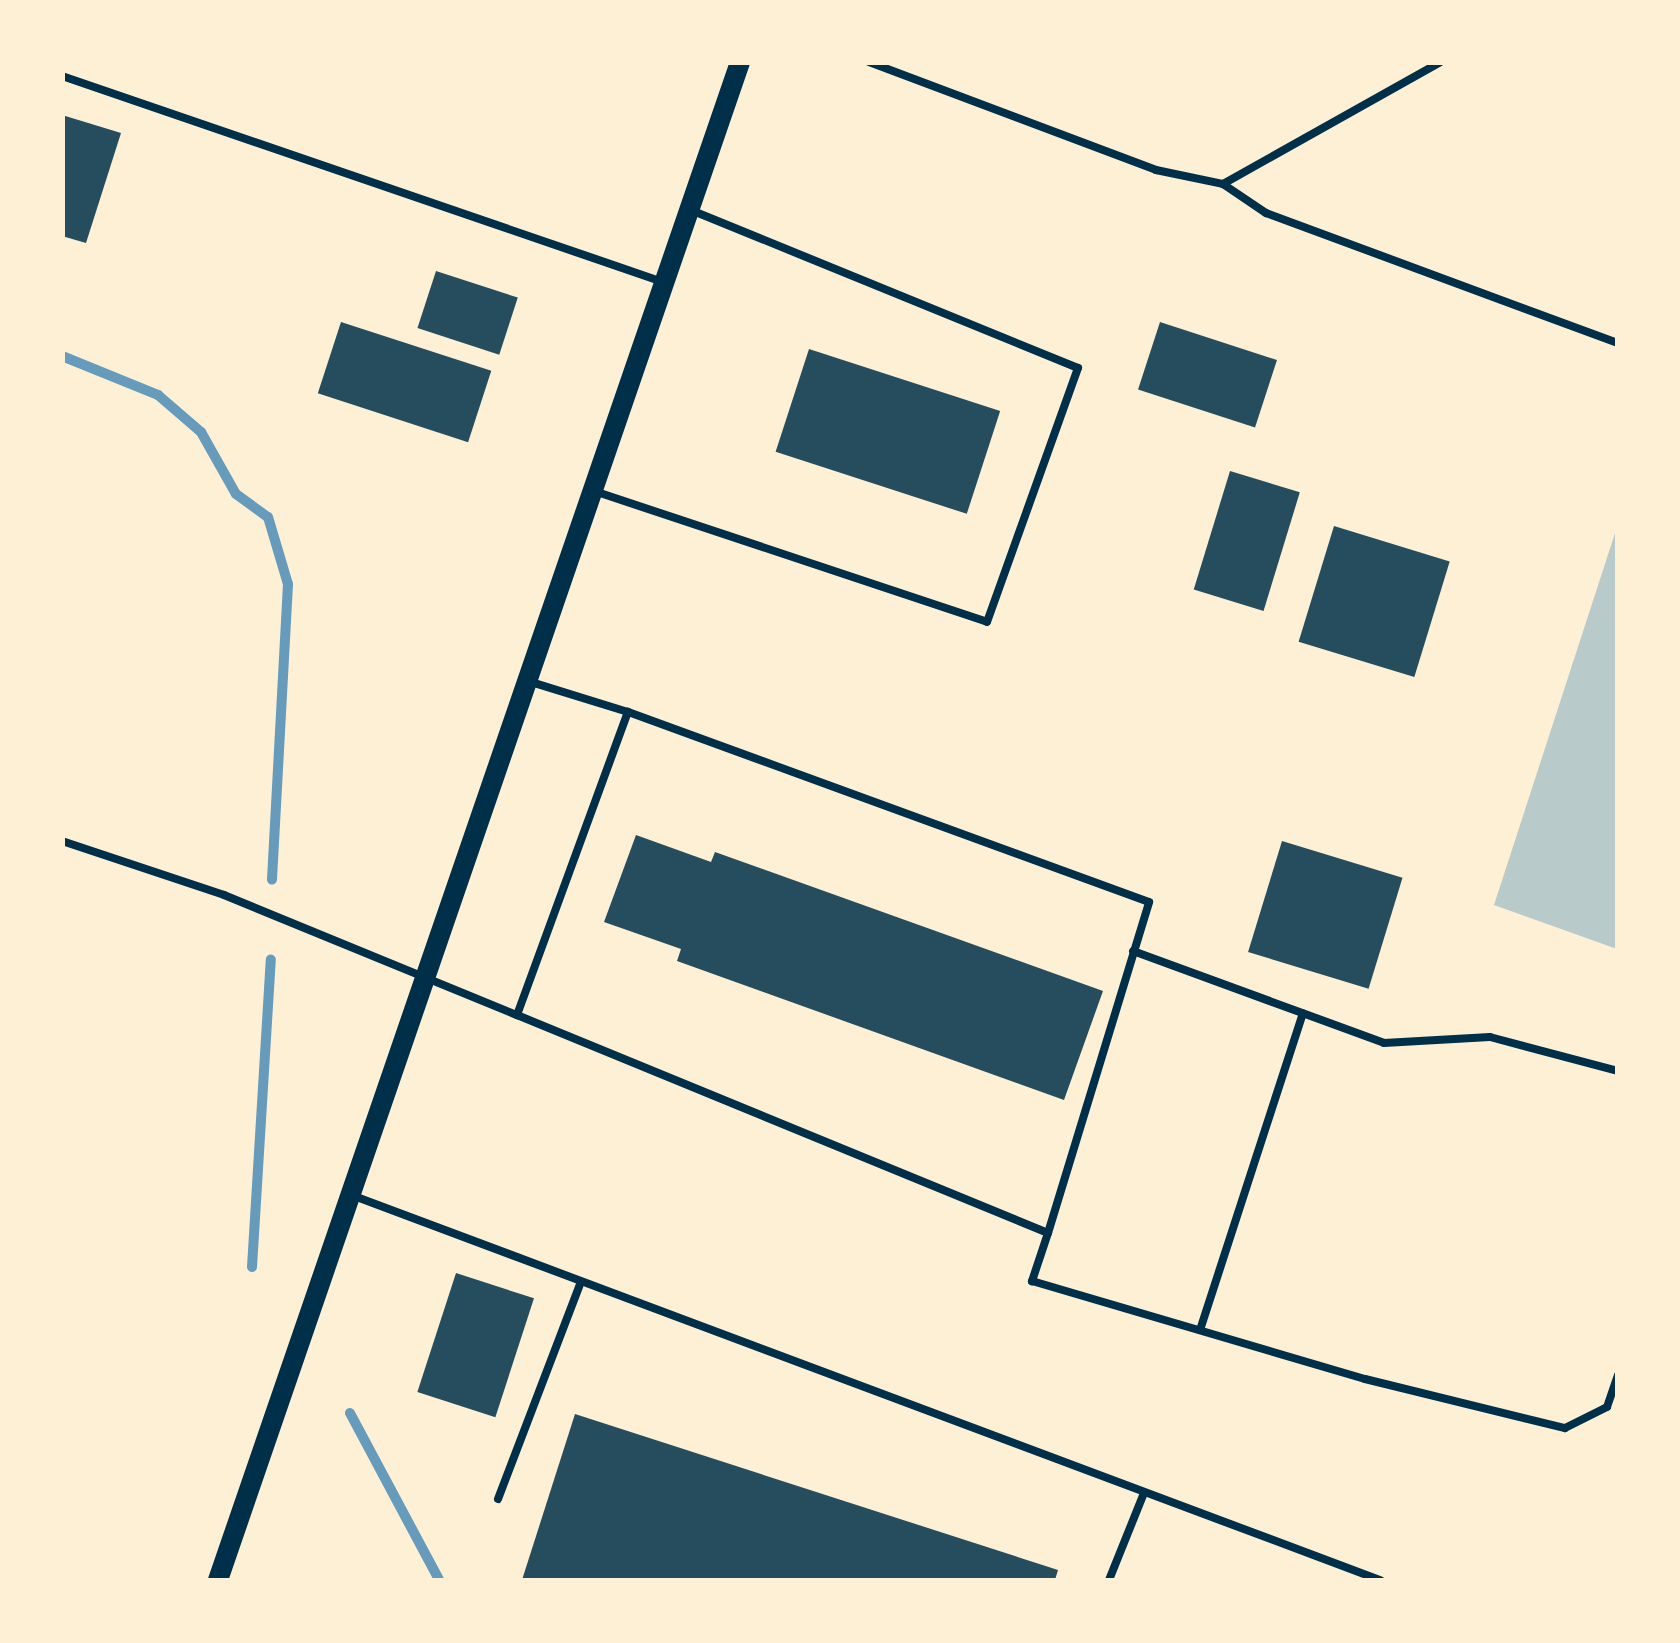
<!DOCTYPE html>
<html>
<head>
<meta charset="utf-8">
<style>
  body { margin:0 }
  #map { position:relative; width:1680px; height:1643px; overflow:hidden; background:#fdf0d5; font-family:"Source Sans 3",sans-serif }
  div>[style] { position:absolute }
  .green>* { inset:0; background:#b9caca }
  .stream>* { height:10px; margin:-5px; padding:0 5px; transform-origin:5px; border-radius:5px; background:#669bbc }
  .building>* { inset:0; background:#264d5e; transform-origin:0 0 }
  .service>* { height:8px; margin:-4px; padding:0 4px; transform-origin:4px; border-radius:4px; background:#003049 }
  .secondary>* { height:20px; margin:-10px; padding:0 10px; transform-origin:10px; border-radius:10px; background:#003049 }
  span { translate:-50% -50%; white-space:nowrap; text-align:center; line-height:1.15; -webkit-text-stroke:9px #fdf0d5; paint-order:stroke }
  .frame { position:absolute; inset:0; border:65px solid #fdf0d5; pointer-events:none }
</style>
</head>
<body>
<div id="map">
  <div class="green">
    <i style="clip-path:polygon(1617px 527px,1617px 949px,1494px 905px)"></i>
  </div>
  <div class="stream">
    <i style="left:62px;top:356px;width:104px;rotate:22.1deg"></i>
    <i style="left:158px;top:395px;width:57px;rotate:40.7deg"></i>
    <i style="left:201px;top:432px;width:71px;rotate:60.6deg"></i>
    <i style="left:236px;top:494px;width:39px;rotate:36deg"></i>
    <i style="left:268px;top:517px;width:70px;rotate:73.4deg"></i>
    <i style="left:288px;top:584px;width:296px;rotate:93.1deg"></i>
    <i style="left:252px;top:1267px;width:308px;rotate:-86.5deg"></i>
    <i style="left:350px;top:1413px;width:189px;rotate:61.9deg"></i>
  </div>
  <div class="building">
    <i style="clip-path:polygon(62px 115px,121px 133px,86px 243px,62px 236px)"></i>
    <i style="left:436px;top:271px;width:86px;height:60px;rotate:18deg"></i>
    <i style="left:341px;top:322px;width:158px;height:75px;rotate:18deg"></i>
    <i style="left:1160px;top:322px;width:123px;height:71px;rotate:18deg"></i>
    <i style="left:809px;top:349px;width:201px;height:108px;rotate:18deg"></i>
    <i style="left:1230px;top:471px;width:73px;height:124px;rotate:17deg"></i>
    <i style="left:1334px;top:526px;width:121px;height:121px;rotate:17deg"></i>
    <i style="clip-path:polygon(636px 835px,711px 862px,715px 852px,1103px 991px,1064px 1100px,677px 961px,681px 949px,604px 922px)"></i>
    <i style="left:1282px;top:841px;width:126px;height:116px;rotate:17deg"></i>
    <i style="left:456px;top:1273px;width:82px;height:125px;rotate:18deg"></i>
    <i style="clip-path:polygon(575px 1414px,1058px 1570px,1055px 1580px,522px 1580px)"></i>
  </div>
  <div class="service">
    <i style="left:869px;top:62px;width:307px;rotate:20.6deg"></i>
    <i style="left:1156px;top:170px;width:68px;rotate:11.8deg"></i>
    <i style="left:1223px;top:184px;width:249px;rotate:-29.3deg"></i>
    <i style="left:62px;top:76px;width:632px;rotate:18.92deg"></i>
    <i style="left:1223px;top:184px;width:52px;rotate:34deg"></i>
    <i style="left:1266px;top:213px;width:375px;rotate:20.3deg"></i>
    <i style="left:597px;top:492px;width:411px;rotate:18.4deg"></i>
    <i style="left:987px;top:622px;width:270px;rotate:-70.3deg"></i>
    <i style="left:1078px;top:368px;width:419px;rotate:-157.8deg"></i>
    <i style="left:62px;top:841px;width:171px;rotate:18.4deg"></i>
    <i style="left:224px;top:895px;width:317px;rotate:22.3deg"></i>
    <i style="left:517px;top:1015px;width:323px;rotate:-69.9deg"></i>
    <i style="left:628px;top:712px;width:102px;rotate:-162.8deg"></i>
    <i style="left:1133px;top:951px;width:267px;rotate:20.1deg"></i>
    <i style="left:1384px;top:1043px;width:106px;rotate:-3.2deg"></i>
    <i style="left:1490px;top:1037px;width:132px;rotate:14.9deg"></i>
    <i style="left:517px;top:1015px;width:574px;rotate:22.32deg"></i>
    <i style="left:1048px;top:1233px;width:346px;rotate:-73deg"></i>
    <i style="left:1149px;top:902px;width:555px;rotate:-159.96deg"></i>
    <i style="left:354px;top:1196px;width:1096px;rotate:20.52deg"></i>
    <i style="left:1048px;top:1233px;width:51px;rotate:108.4deg"></i>
    <i style="left:1032px;top:1281px;width:347px;rotate:16.4deg"></i>
    <i style="left:1365px;top:1379px;width:206px;rotate:13.8deg"></i>
    <i style="left:1565px;top:1428px;width:47px;rotate:-26.6deg"></i>
    <i style="left:1607px;top:1407px;width:34px;rotate:-71deg"></i>
    <i style="left:1200px;top:1330px;width:333px;rotate:-72deg"></i>
    <i style="left:498px;top:1499px;width:232px;rotate:-69.1deg"></i>
    <i style="left:1109px;top:1580px;width:94px;rotate:-68.1deg"></i>
  </div>
  <div class="secondary">
    <i style="left:218px;top:1580px;width:1605px;rotate:-71.02deg"></i>
  </div>
  <div class="frame"></div>
</div>
</body>
</html>
